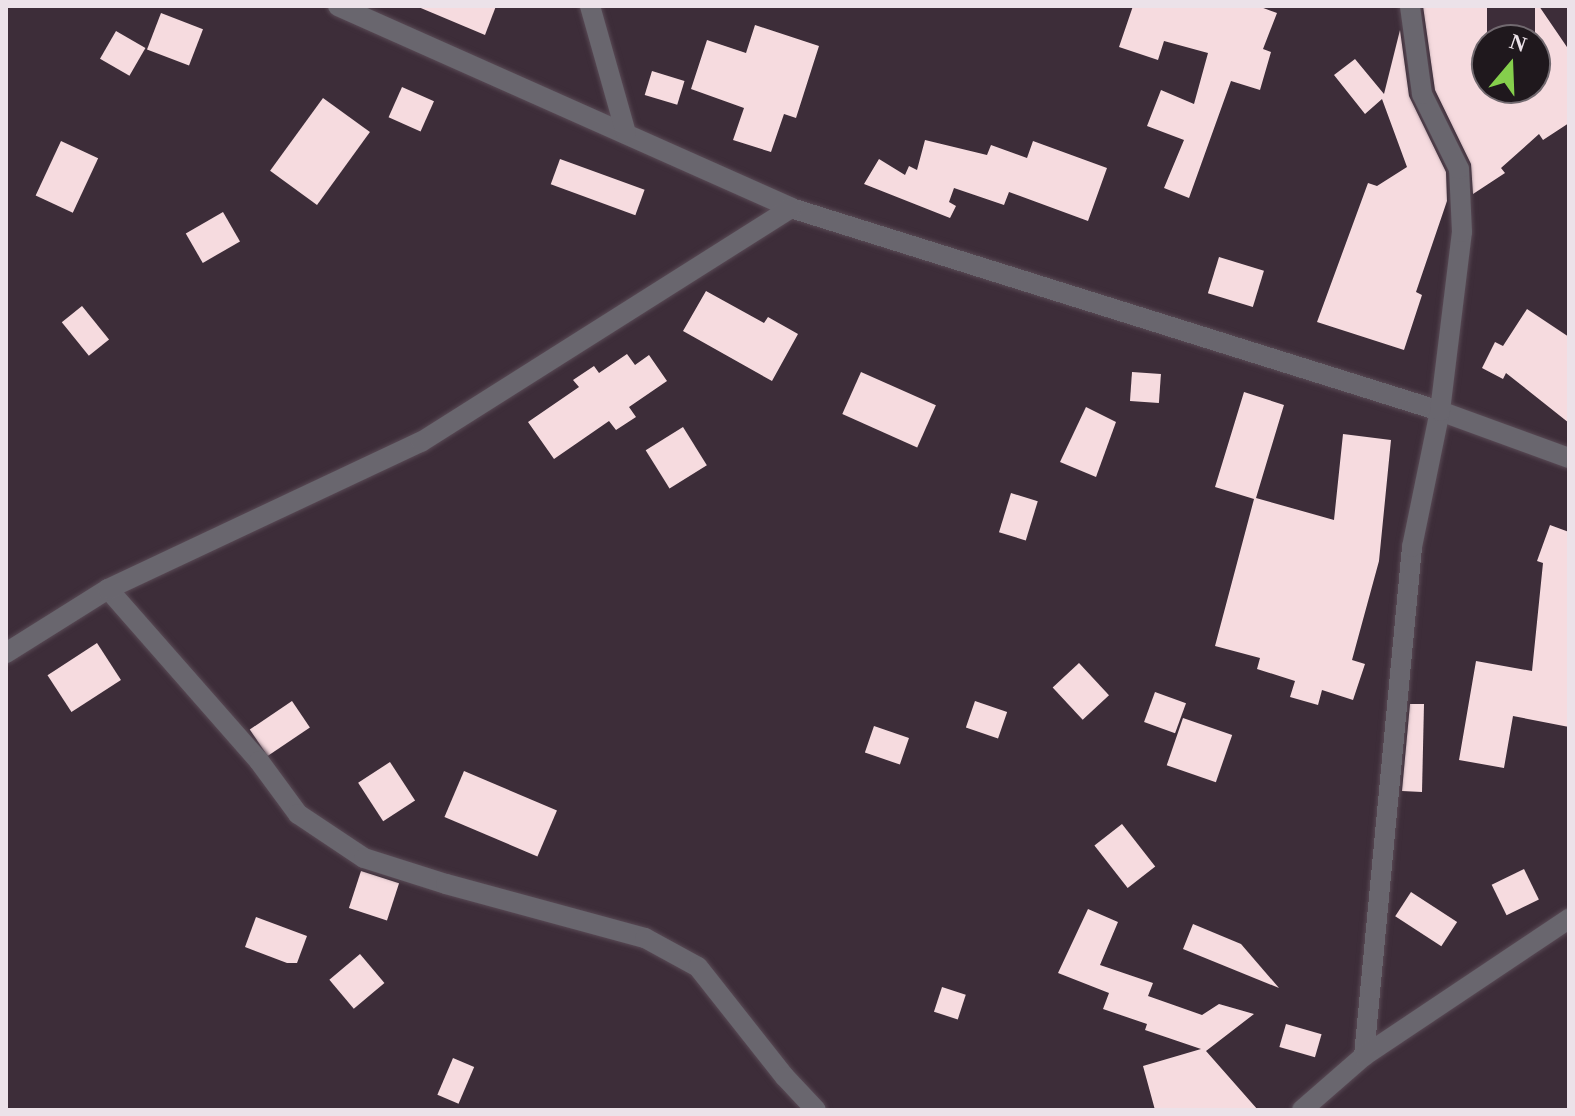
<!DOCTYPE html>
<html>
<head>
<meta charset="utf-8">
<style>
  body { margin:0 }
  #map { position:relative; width:1575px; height:1116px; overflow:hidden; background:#3d2d39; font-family:Georgia,serif }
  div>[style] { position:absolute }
  .building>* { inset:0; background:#f6dbdf; transform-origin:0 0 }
  .roads { filter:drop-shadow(0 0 2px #594a55) drop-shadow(0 0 2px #594a55) }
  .minor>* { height:20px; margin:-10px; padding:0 10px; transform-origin:10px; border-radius:10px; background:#69666e }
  span { translate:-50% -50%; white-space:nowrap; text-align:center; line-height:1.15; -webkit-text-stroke:8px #1f181d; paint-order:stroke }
  .frame { position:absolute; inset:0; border:8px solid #ece2e9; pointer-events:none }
  .north { position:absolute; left:1471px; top:24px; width:80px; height:80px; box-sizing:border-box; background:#1f181d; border:2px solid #71696f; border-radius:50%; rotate:19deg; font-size:22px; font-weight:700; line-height:32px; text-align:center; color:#ece2e9 }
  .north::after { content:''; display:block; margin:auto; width:28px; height:36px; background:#85cf4c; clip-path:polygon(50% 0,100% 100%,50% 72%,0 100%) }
</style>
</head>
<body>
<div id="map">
  <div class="building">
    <i style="clip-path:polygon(416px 6px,496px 6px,485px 35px)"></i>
    <i style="clip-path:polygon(1133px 6px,1258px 6px,1277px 13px,1263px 49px,1271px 52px,1260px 90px,1231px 81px,1189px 198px,1164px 188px,1184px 140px,1147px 126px,1161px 90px,1194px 104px,1208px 53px,1164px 41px,1158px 60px,1119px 47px)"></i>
    <i style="clip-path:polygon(1423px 6px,1487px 6px,1487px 88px,1535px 88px,1535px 6px,1539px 6px,1569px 50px,1569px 123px,1543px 140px,1539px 134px,1501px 168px,1505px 173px,1473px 194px,1471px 164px,1435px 90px)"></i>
    <i style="left:161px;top:13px;width:45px;height:39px;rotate:21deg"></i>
    <i style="clip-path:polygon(755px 25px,819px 46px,796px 118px,784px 114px,771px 152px,733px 140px,744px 108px,691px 89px,707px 40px,746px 53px)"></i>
    <i style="clip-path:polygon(1400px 30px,1409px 96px,1446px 172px,1447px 201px,1416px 292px,1422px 295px,1404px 350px,1317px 322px,1368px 183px,1377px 186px,1407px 167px,1382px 99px,1365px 114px,1334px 75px,1355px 59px,1384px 94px)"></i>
    <i style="left:116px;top:31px;width:34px;height:32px;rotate:30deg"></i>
    <i style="left:652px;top:71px;width:34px;height:25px;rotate:17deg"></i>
    <i style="left:402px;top:87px;width:35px;height:33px;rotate:24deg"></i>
    <i style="left:323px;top:98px;width:58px;height:90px;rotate:36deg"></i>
    <i style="clip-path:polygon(925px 140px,987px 155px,991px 145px,1027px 158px,1033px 141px,1107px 168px,1088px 221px,1009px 192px,1004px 205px,954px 188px,949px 202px,956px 206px,950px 218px,864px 184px,879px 159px,905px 175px,909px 166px,917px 170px)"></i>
    <i style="left:61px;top:141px;width:41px;height:60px;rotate:25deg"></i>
    <i style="left:560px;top:159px;width:90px;height:27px;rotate:20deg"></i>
    <i style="left:223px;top:212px;width:34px;height:43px;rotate:60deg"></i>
    <i style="left:1219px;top:257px;width:47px;height:38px;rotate:17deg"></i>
    <i style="clip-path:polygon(706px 291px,764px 323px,768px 317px,798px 334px,772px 381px,683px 331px)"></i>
    <i style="left:82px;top:306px;width:43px;height:26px;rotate:51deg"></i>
    <i style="clip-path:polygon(1527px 309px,1569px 337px,1569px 423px,1506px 373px,1503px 379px,1482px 368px,1495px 342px,1503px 346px)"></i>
    <i style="clip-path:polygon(627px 354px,635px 365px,649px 355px,667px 381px,629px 407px,636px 417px,616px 430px,609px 421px,554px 459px,528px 422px,579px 387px,573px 380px,594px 366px,599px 373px)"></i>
    <i style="left:861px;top:372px;width:82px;height:46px;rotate:24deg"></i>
    <i style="left:1132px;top:372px;width:29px;height:29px;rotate:4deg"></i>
    <i style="clip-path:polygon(1244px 392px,1284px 405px,1256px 498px,1334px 520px,1343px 434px,1391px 440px,1379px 561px,1352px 660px,1365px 664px,1353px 700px,1322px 690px,1318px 705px,1290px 697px,1295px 681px,1257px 669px,1260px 658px,1215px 646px,1254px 499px,1215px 487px)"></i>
    <i style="clip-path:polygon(1086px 407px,1116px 422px,1096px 477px,1060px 462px)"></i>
    <i style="left:683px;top:427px;width:45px;height:44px;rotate:58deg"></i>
    <i style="left:1011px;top:493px;width:28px;height:41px;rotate:17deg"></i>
    <i style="clip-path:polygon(1550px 525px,1569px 532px,1569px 727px,1513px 716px,1504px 768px,1459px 760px,1476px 661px,1532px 671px,1543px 563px,1537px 561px)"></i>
    <i style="left:97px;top:643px;width:44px;height:59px;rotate:57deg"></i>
    <i style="left:1079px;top:663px;width:44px;height:36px;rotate:47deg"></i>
    <i style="left:1155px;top:692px;width:33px;height:32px;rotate:20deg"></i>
    <i style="left:292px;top:701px;width:32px;height:51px;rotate:56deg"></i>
    <i style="left:975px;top:701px;width:34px;height:28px;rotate:19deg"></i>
    <i style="clip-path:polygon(1410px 704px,1424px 704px,1422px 792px,1402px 791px)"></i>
    <i style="left:1183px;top:718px;width:52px;height:50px;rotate:19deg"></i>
    <i style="left:874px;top:726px;width:37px;height:28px;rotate:19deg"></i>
    <i style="left:390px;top:762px;width:46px;height:38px;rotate:57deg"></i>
    <i style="left:464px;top:771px;width:101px;height:50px;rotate:23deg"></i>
    <i style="left:1122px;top:824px;width:54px;height:35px;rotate:52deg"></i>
    <i style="left:1524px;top:869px;width:34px;height:36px;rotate:64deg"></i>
    <i style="left:361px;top:871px;width:40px;height:39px;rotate:18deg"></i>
    <i style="left:1411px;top:892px;width:55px;height:29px;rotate:33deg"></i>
    <i style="clip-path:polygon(1088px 909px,1118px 922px,1100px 965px,1153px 983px,1148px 996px,1202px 1015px,1219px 1004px,1254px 1014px,1206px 1051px,1258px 1110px,1155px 1110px,1143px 1066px,1201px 1049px,1145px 1030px,1147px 1024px,1103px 1009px,1109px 993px,1058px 973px)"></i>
    <i style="clip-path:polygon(256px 917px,307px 936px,297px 963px,287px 963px,245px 947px)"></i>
    <i style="clip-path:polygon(1193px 924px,1241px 944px,1279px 988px,1183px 949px)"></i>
    <i style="left:360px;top:954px;width:38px;height:40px;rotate:50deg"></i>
    <i style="left:942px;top:987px;width:25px;height:26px;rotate:18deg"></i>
    <i style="left:1286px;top:1024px;width:37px;height:24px;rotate:16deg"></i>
    <i style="left:453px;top:1058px;width:23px;height:40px;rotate:23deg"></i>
  </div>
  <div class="roads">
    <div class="minor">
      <i style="left:338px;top:6px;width:496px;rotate:24deg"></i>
      <i style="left:791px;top:208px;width:680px;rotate:17.37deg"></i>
      <i style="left:1440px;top:411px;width:137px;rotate:20deg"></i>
      <i style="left:590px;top:6px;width:132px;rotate:74.2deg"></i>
      <i style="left:108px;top:589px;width:229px;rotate:48.7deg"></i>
      <i style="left:259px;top:761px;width:66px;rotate:53.7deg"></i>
      <i style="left:298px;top:814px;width:79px;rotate:33.7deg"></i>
      <i style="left:364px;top:858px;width:86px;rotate:17.6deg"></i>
      <i style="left:446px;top:884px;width:206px;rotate:15.2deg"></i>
      <i style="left:645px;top:938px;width:60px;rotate:28.7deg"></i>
      <i style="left:698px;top:967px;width:140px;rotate:51.7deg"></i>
      <i style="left:785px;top:1077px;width:45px;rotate:46.8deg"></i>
      <i style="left:6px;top:653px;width:120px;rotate:-32.1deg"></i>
      <i style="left:108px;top:589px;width:346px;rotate:-25.2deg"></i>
      <i style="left:421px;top:442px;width:438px;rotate:-32.3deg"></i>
      <i style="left:1364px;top:1056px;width:511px;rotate:-84.61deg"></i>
      <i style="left:1412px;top:547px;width:139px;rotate:-78.4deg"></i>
      <i style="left:1440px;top:411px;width:180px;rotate:-83deg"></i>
      <i style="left:1462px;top:232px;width:63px;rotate:-92.7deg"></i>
      <i style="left:1459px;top:169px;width:84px;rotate:-116.3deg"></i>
      <i style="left:1422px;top:94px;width:89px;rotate:-97.8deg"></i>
      <i style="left:1302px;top:1110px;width:82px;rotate:-41.1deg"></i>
      <i style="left:1364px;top:1056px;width:247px;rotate:-33.8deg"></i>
    </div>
  </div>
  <div class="frame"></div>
  <div class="north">N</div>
</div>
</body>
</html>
